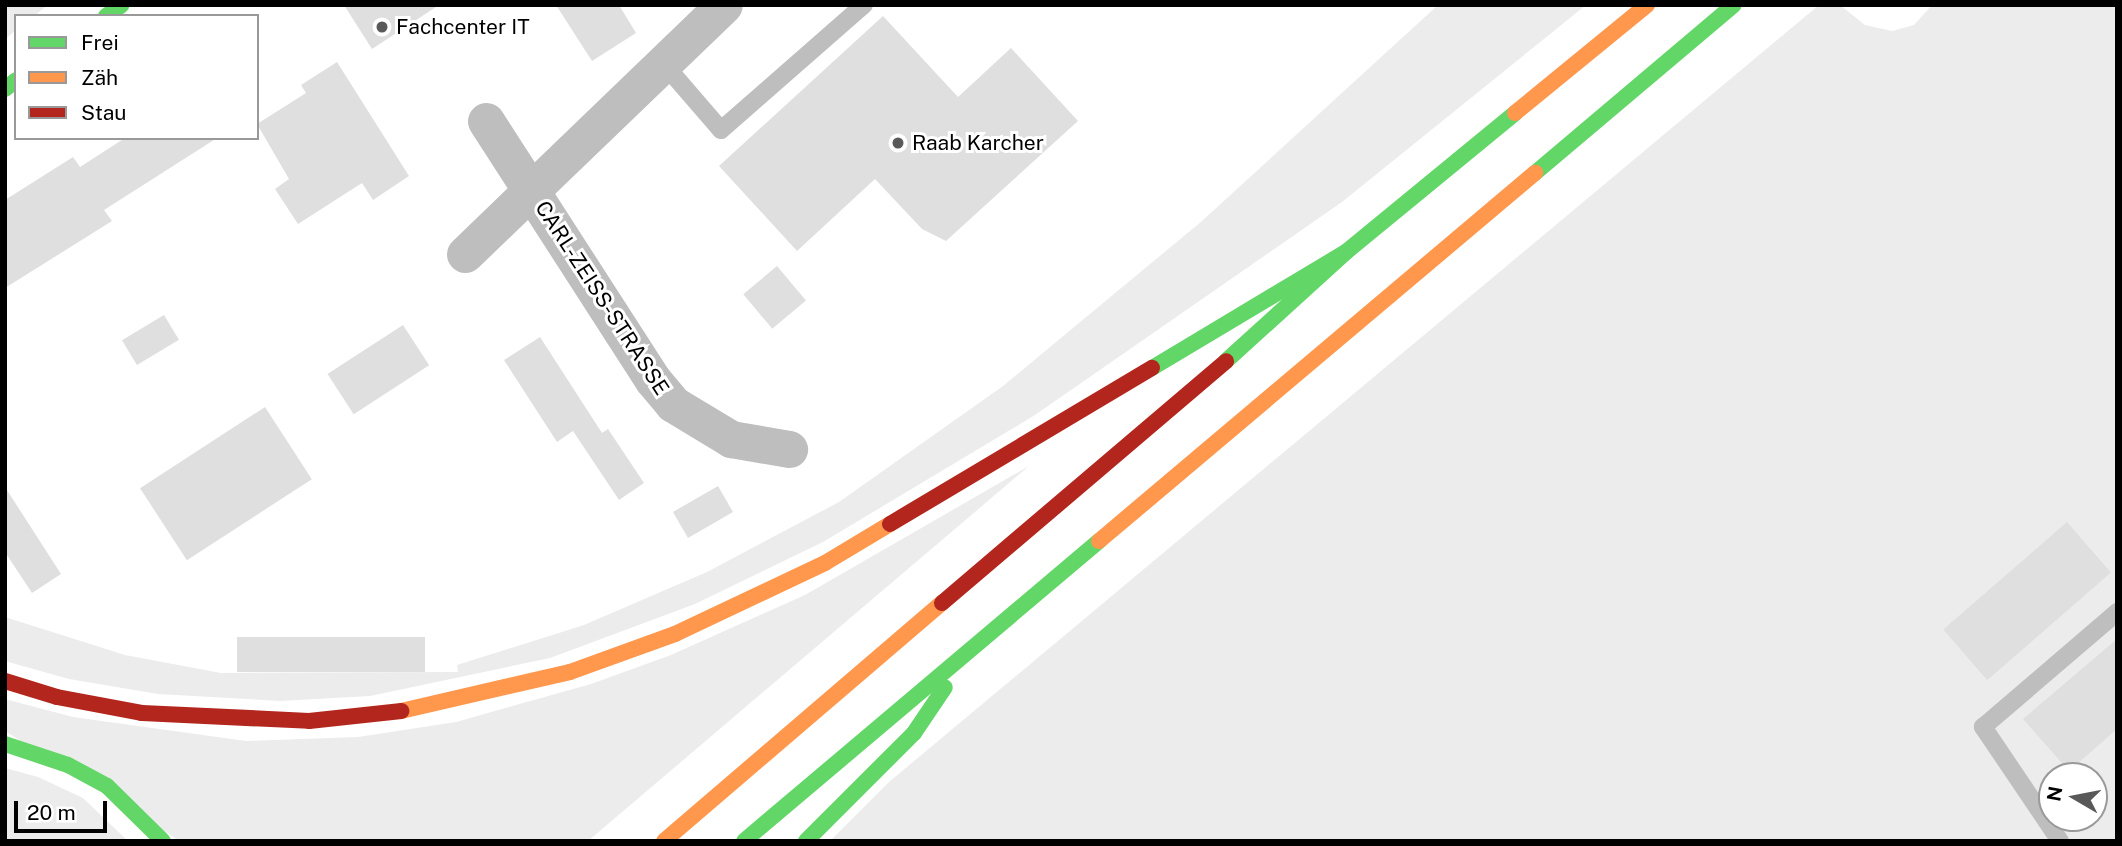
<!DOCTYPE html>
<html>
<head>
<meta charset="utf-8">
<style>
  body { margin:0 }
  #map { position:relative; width:2122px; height:846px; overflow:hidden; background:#fff; font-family:"Public Sans",sans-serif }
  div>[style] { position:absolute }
  .green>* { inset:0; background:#ececec }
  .building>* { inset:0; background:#dfdfdf; transform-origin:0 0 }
  .lane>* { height:18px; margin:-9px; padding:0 9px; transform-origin:9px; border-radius:9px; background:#bebebe }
  .street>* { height:37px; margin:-18.5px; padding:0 18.5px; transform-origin:18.5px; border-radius:18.5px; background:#bebebe }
  .fast>* { height:16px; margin:-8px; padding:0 8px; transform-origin:8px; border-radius:8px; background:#63d668 }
  .slow>* { height:16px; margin:-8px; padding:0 8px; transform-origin:8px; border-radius:8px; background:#ff974d }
  .jam>* { height:16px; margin:-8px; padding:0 8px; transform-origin:8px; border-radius:8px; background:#b3261e }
  .dots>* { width:19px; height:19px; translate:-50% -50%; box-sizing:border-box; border:4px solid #fff; border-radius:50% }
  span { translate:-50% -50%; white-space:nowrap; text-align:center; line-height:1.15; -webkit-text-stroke:6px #fff; paint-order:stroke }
  .poi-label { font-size:21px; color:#000 }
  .left { translate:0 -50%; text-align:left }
  .street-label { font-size:21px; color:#000 }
  .frame { position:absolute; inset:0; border:7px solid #000; pointer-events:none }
  .legend { position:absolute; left:14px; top:14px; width:245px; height:126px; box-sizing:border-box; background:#fff; border:2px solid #999; margin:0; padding:9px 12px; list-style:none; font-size:21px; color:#000 }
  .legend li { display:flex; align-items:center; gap:14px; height:35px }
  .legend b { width:35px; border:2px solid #999 }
  .north { position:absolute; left:2038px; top:762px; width:70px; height:70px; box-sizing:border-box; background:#fff; border:2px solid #999; border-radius:50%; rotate:280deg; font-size:19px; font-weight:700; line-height:28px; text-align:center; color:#000 }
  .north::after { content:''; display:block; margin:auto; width:24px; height:32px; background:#595959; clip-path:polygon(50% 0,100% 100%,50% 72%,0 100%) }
  .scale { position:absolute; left:14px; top:801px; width:93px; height:32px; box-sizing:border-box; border:4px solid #000; border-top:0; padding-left:9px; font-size:21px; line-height:24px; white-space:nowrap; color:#000; -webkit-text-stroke:5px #fff; paint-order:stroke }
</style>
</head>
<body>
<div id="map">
  <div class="green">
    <i style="clip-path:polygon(5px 5px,48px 5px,34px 16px,16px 16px,16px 30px,5px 39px)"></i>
    <i style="clip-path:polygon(1438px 5px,1586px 5px,1342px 202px,1035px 415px,823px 542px,695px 604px,550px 658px,370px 696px,280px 701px,158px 694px,69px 679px,5px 661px,5px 617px,125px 655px,221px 673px,458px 672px,457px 665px,584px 625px,707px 572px,839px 502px,1003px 386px,1202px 221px)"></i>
    <i style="clip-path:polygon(evenodd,1819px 5px,1840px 5px,1865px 25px,1892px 31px,1914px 25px,1932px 5px,2117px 5px,2117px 841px,830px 841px,889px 782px,1819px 5px,2052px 776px,2094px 776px,2094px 818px,2052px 818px,2052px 776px)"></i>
    <i style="clip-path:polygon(1029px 466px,588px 841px,180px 841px,5px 731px,5px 699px,73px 717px,246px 741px,358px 737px,456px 722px,591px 684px,671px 655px,805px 595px)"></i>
    <i style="clip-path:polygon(5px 768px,38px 777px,83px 798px,128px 841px,5px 841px)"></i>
  </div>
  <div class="building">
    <i style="clip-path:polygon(344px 5px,439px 5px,372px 49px)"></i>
    <i style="clip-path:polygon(556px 5px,619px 5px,636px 33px,592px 61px)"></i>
    <i style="clip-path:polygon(883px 16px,958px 97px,1011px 48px,1078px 121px,946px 241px,922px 229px,875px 179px,797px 251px,719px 166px)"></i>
    <i style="clip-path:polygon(337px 62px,409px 176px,373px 200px,362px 183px,298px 224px,275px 189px,289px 179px,257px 124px,306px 93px,301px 85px)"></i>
    <i style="clip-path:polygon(125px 138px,217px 138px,104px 210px,112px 221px,5px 288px,5px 200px,73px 157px,80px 167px)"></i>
    <i style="left:777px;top:266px;width:45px;height:44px;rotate:50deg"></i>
    <i style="left:164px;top:315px;width:29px;height:49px;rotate:59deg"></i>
    <i style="left:403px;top:325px;width:48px;height:90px;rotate:57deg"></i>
    <i style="clip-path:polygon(540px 337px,602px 433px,608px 429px,644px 483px,619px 500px,573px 431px,557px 442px,504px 360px)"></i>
    <i style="left:265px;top:407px;width:86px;height:149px;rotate:57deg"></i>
    <i style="left:718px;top:486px;width:30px;height:52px;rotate:60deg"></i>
    <i style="clip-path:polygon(5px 487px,61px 574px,32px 593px,5px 552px)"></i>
    <i style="left:2067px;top:522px;width:67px;height:164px;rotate:49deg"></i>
    <i style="left:237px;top:637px;width:188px;height:35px"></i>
    <i style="clip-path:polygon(2117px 639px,2117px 729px,2069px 771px,2023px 719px)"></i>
  </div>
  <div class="lane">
    <i style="left:664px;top:64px;width:87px;rotate:49.2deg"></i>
    <i style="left:721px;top:130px;width:190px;rotate:-41.2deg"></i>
    <i style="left:2060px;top:841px;width:138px;rotate:-124deg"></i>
    <i style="left:1983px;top:727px;width:177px;rotate:-40.6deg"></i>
  </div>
  <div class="street">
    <i style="left:486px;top:121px;width:308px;rotate:57.2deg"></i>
    <i style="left:653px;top:380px;width:31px;rotate:50deg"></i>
    <i style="left:673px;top:404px;width:68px;rotate:31.1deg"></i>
    <i style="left:731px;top:439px;width:59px;rotate:9.8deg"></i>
    <i style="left:465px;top:254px;width:359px;rotate:-43.9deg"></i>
  </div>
  <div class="fast">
    <i style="left:106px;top:16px;width:19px;rotate:-35deg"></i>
    <i style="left:5px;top:89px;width:14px;rotate:-39deg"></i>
    <i style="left:1535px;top:173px;width:260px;rotate:-40.2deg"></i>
    <i style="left:1226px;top:361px;width:162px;rotate:-42.2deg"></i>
    <i style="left:1346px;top:252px;width:219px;rotate:-39.4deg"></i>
    <i style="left:1152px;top:368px;width:226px;rotate:-30.9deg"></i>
    <i style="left:5px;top:744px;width:66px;rotate:18.4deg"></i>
    <i style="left:68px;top:765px;width:44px;rotate:28.3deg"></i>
    <i style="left:107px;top:786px;width:78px;rotate:44.5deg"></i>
    <i style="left:744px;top:841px;width:465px;rotate:-40.2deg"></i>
    <i style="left:806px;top:841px;width:153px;rotate:-45deg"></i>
    <i style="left:914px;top:733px;width:55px;rotate:-56deg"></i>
  </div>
  <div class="slow">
    <i style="left:1515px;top:113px;width:171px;rotate:-39.3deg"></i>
    <i style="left:1099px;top:541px;width:571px;rotate:-40.17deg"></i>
    <i style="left:401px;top:711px;width:173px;rotate:-13deg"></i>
    <i style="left:570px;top:672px;width:112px;rotate:-19.9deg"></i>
    <i style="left:675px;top:634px;width:166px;rotate:-25.3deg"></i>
    <i style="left:825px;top:563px;width:76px;rotate:-31deg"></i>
    <i style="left:664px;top:841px;width:366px;rotate:-40.6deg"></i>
  </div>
  <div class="jam">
    <i style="left:890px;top:524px;width:305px;rotate:-30.8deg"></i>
    <i style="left:942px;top:603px;width:373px;rotate:-40.4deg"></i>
    <i style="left:5px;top:681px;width:54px;rotate:17.1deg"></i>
    <i style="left:57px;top:697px;width:86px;rotate:10.7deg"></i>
    <i style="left:142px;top:713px;width:167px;rotate:2.7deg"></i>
    <i style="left:309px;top:721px;width:93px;rotate:-6.2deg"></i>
  </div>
  <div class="dots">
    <i style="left:382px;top:27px;background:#595959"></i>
    <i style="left:898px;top:143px;background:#595959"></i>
  </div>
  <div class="poi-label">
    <span class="left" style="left:396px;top:27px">Fachcenter IT</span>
    <span class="left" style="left:912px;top:143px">Raab Karcher</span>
  </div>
  <div class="street-label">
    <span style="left:602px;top:298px;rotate:57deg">CARL-ZEISS-STRASSE</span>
  </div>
  <div class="frame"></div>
  <ul class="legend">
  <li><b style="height:9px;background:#63d668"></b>Frei</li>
  <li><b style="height:9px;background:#ff974d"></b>Zäh</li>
  <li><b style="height:9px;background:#b3261e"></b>Stau</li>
  </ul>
  <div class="north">N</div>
  <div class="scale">20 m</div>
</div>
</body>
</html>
